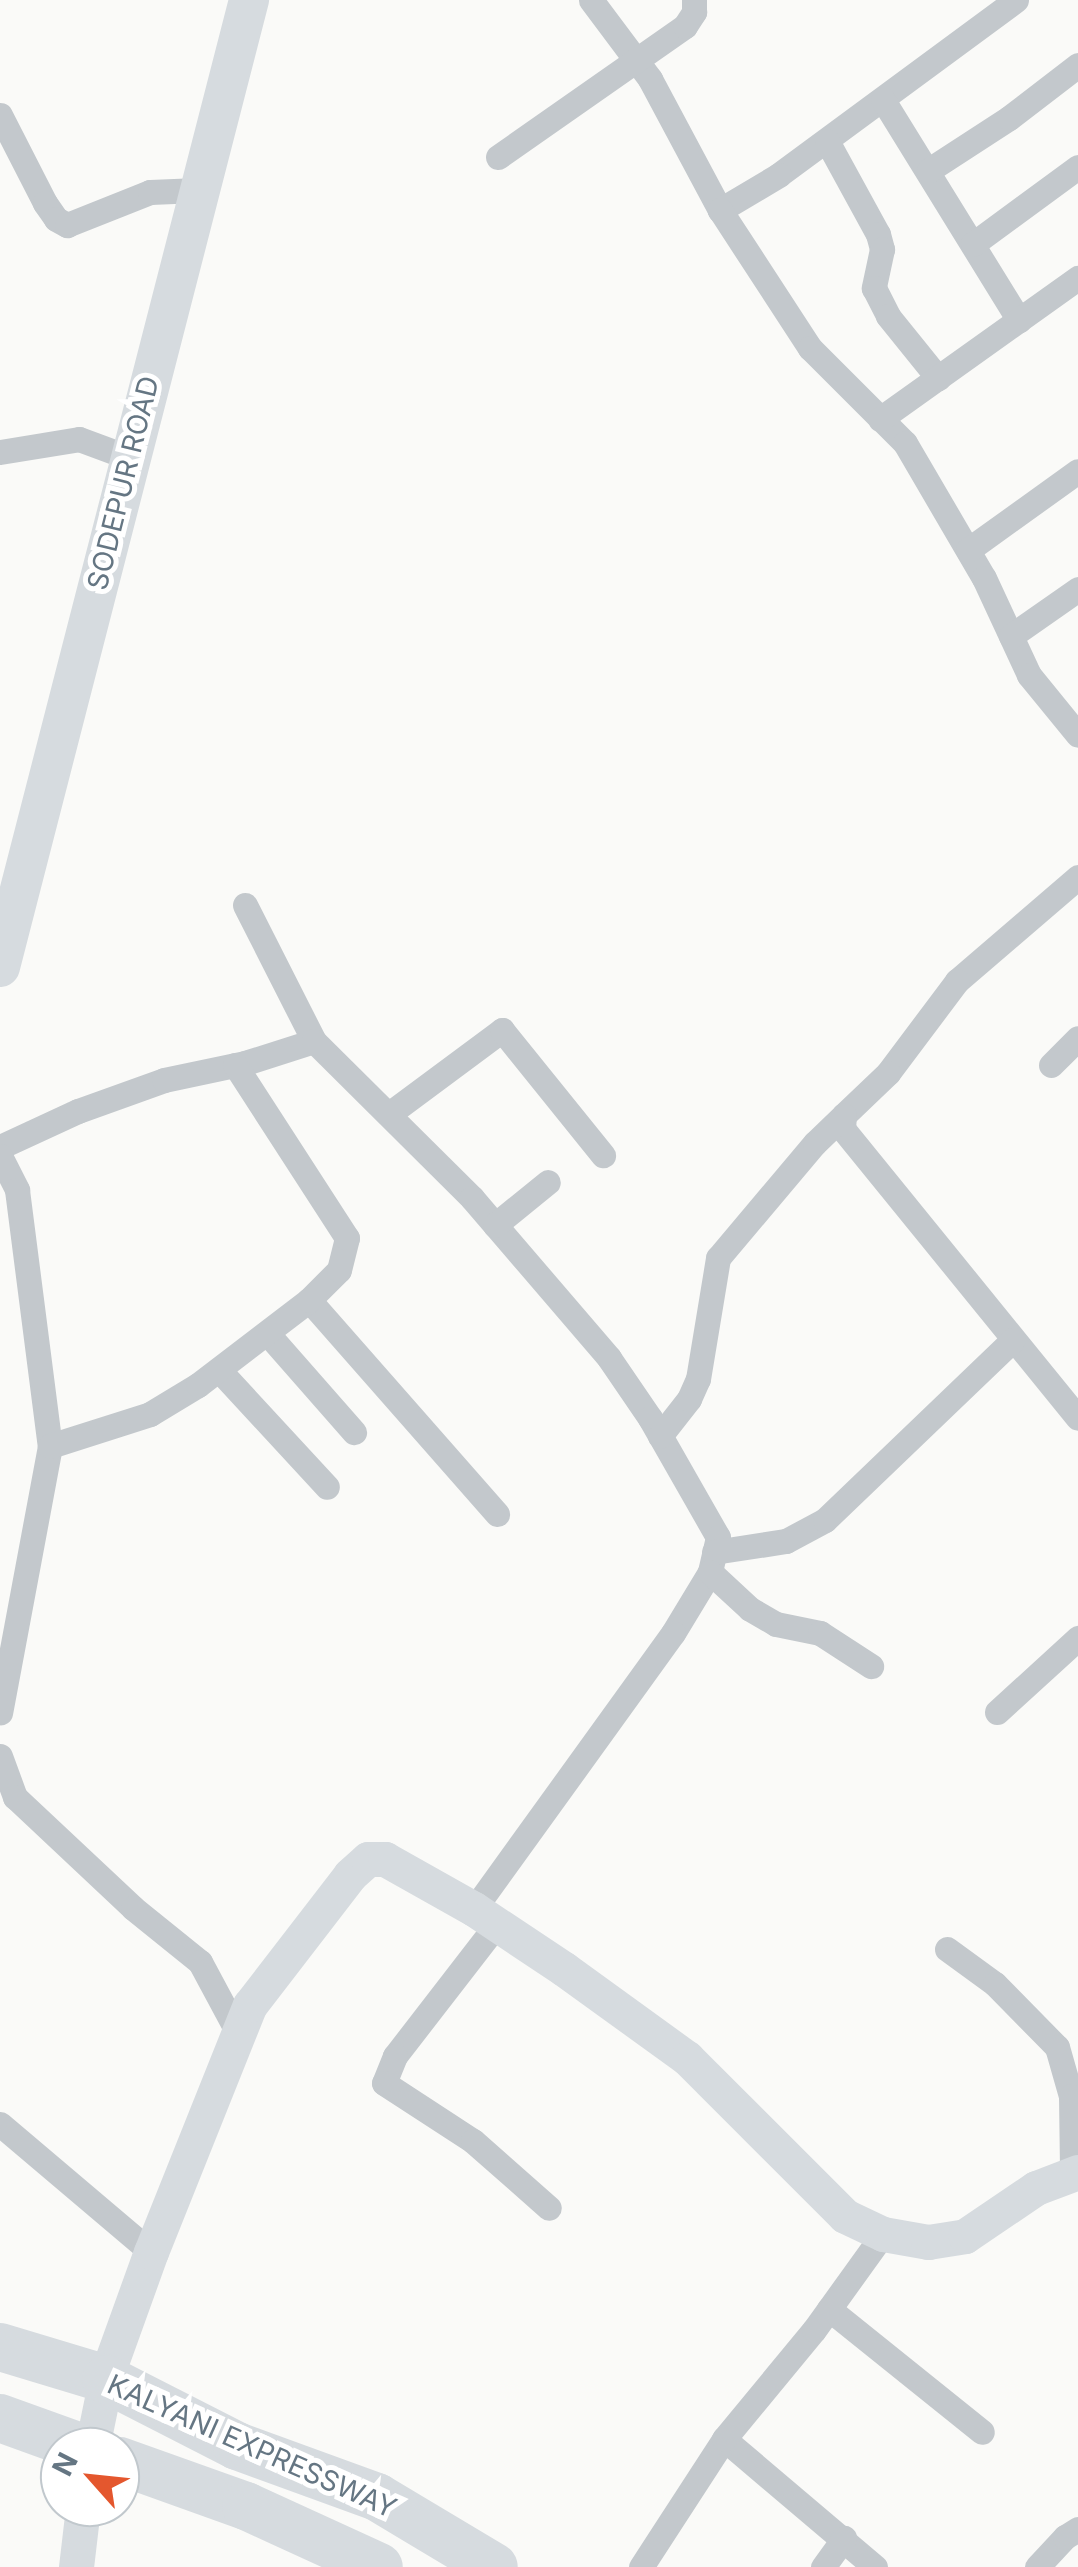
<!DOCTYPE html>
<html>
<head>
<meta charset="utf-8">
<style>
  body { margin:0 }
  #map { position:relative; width:1078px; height:2567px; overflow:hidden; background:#fafaf8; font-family:Inter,sans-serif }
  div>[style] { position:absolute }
  .street>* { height:25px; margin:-12.5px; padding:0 12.5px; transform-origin:12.5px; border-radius:12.5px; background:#c3c8cc }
  .secondary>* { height:35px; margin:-17.5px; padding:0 17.5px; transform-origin:17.5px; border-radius:17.5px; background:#d6dbdf }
  .primary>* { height:40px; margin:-20px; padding:0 20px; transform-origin:20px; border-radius:20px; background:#d6dbdf }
  .highway>* { height:48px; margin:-24px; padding:0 24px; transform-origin:24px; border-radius:24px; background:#d6dbdf }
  span { translate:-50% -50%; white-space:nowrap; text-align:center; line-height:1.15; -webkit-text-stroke:10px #fff; paint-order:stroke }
  .street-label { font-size:28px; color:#657683 }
  .north { position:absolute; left:40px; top:2427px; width:100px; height:100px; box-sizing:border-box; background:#fff; border:2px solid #c1c8cd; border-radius:50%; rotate:297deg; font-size:28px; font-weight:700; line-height:40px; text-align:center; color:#657683 }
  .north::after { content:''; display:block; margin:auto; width:35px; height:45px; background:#e4572e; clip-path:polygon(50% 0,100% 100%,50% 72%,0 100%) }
</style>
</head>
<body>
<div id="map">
  <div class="street">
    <i style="left:591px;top:0;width:99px;rotate:53.2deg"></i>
    <i style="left:650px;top:79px;width:149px;rotate:61.9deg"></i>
    <i style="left:1016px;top:0;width:295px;rotate:143.6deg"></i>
    <i style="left:779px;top:175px;width:69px;rotate:149.3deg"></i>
    <i style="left:720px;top:210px;width:165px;rotate:56.9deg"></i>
    <i style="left:810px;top:348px;width:134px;rotate:45deg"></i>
    <i style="left:905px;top:443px;width:156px;rotate:59.7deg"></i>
    <i style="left:984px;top:578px;width:107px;rotate:65.1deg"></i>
    <i style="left:1029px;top:675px;width:77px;rotate:50.8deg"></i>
    <i style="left:883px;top:100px;width:259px;rotate:58.3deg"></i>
    <i style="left:0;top:115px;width:99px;rotate:62.9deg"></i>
    <i style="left:45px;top:203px;width:19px;rotate:55deg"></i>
    <i style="left:56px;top:219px;width:13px;rotate:29deg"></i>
    <i style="left:67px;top:225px;width:89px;rotate:-21.7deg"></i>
    <i style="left:150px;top:192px;width:48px;rotate:-2.4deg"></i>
    <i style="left:827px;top:141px;width:106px;rotate:61.3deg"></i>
    <i style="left:878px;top:234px;width:16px;rotate:75deg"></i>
    <i style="left:882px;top:249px;width:40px;rotate:102deg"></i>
    <i style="left:874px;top:288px;width:31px;rotate:63deg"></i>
    <i style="left:888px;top:316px;width:80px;rotate:51.1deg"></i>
    <i style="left:498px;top:157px;width:228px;rotate:-35deg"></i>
    <i style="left:685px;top:26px;width:17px;rotate:-57deg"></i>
    <i style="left:694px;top:12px;width:12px;rotate:-90deg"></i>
    <i style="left:929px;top:170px;width:95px;rotate:-33deg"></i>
    <i style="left:1009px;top:118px;width:87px;rotate:-37.5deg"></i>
    <i style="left:973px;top:244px;width:130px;rotate:-36.3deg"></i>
    <i style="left:880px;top:419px;width:243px;rotate:-35.5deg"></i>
    <i style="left:0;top:452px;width:80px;rotate:-9.3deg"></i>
    <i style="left:79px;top:439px;width:54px;rotate:20.4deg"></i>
    <i style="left:968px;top:550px;width:135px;rotate:-35.7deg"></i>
    <i style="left:1011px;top:636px;width:82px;rotate:-35deg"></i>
    <i style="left:1078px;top:877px;width:160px;rotate:139.3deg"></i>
    <i style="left:957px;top:981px;width:115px;rotate:126.9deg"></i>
    <i style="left:888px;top:1073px;width:61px;rotate:136.3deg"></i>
    <i style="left:844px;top:1115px;width:14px;rotate:94deg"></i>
    <i style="left:843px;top:1129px;width:372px;rotate:50.9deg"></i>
    <i style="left:245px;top:905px;width:153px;rotate:63.1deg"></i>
    <i style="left:1051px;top:1065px;width:38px;rotate:-45deg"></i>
    <i style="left:389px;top:1114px;width:141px;rotate:-36.6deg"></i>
    <i style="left:502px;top:1030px;width:161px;rotate:51.1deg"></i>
    <i style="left:0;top:1147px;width:86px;rotate:-24.8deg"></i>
    <i style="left:78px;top:1111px;width:91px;rotate:-19.8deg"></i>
    <i style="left:164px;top:1080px;width:83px;rotate:-11.9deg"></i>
    <i style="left:245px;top:1063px;width:72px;rotate:-17.7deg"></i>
    <i style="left:314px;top:1041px;width:223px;rotate:44.8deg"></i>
    <i style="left:472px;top:1198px;width:211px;rotate:49.4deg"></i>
    <i style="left:609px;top:1358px;width:73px;rotate:55.7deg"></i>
    <i style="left:650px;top:1418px;width:137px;rotate:60.3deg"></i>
    <i style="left:718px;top:1537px;width:36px;rotate:103deg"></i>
    <i style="left:710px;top:1572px;width:71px;rotate:121.2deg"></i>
    <i style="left:673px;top:1633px;width:340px;rotate:125.8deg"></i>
    <i style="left:0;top:1156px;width:38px;rotate:63deg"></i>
    <i style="left:17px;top:1190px;width:258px;rotate:82.7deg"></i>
    <i style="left:50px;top:1446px;width:271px;rotate:100.6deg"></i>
    <i style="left:495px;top:1225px;width:68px;rotate:-39.1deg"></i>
    <i style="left:309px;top:1300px;width:285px;rotate:48.7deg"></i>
    <i style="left:267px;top:1333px;width:132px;rotate:48.7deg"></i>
    <i style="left:219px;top:1370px;width:159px;rotate:47.3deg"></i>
    <i style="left:660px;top:1436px;width:47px;rotate:-51.9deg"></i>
    <i style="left:689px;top:1399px;width:22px;rotate:-66deg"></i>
    <i style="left:698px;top:1379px;width:123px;rotate:-80.6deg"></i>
    <i style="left:718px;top:1258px;width:150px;rotate:-49.9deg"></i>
    <i style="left:815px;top:1143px;width:40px;rotate:-44deg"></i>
    <i style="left:50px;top:1446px;width:105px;rotate:-17.7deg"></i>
    <i style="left:150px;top:1414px;width:56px;rotate:-31.1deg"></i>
    <i style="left:198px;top:1385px;width:140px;rotate:-37.4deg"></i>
    <i style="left:309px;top:1300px;width:42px;rotate:-45deg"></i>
    <i style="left:339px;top:1270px;width:33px;rotate:-76deg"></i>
    <i style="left:347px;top:1238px;width:206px;rotate:-122.9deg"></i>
    <i style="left:714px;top:1552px;width:73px;rotate:-8.7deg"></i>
    <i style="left:786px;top:1541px;width:44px;rotate:-28.3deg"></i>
    <i style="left:825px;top:1520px;width:260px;rotate:-43.8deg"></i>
    <i style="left:710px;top:1572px;width:54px;rotate:42.8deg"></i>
    <i style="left:750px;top:1609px;width:30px;rotate:30deg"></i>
    <i style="left:776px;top:1624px;width:45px;rotate:11.6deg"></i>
    <i style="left:820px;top:1633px;width:61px;rotate:32.9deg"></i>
    <i style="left:997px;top:1712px;width:110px;rotate:-42.4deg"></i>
    <i style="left:0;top:1756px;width:44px;rotate:69.9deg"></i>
    <i style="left:15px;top:1797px;width:162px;rotate:43.2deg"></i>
    <i style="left:133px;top:1908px;width:86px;rotate:38.9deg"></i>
    <i style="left:200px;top:1962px;width:81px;rotate:61.8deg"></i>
    <i style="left:497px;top:1924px;width:167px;rotate:127.7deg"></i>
    <i style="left:395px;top:2056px;width:29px;rotate:112deg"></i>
    <i style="left:384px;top:2083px;width:106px;rotate:33.1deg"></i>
    <i style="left:473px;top:2141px;width:101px;rotate:41.4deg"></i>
    <i style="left:947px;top:1949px;width:59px;rotate:36.1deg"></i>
    <i style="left:995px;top:1984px;width:88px;rotate:45.5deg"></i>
    <i style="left:1057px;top:2047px;width:51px;rotate:74.1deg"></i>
    <i style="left:1071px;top:2096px;width:76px;rotate:89.2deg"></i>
    <i style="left:0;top:2124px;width:198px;rotate:40.3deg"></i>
    <i style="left:829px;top:2309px;width:196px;rotate:38.8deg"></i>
    <i style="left:724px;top:2439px;width:198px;rotate:40.3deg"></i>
    <i style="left:641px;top:2567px;width:153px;rotate:-57deg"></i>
    <i style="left:724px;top:2439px;width:141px;rotate:-50.5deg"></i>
    <i style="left:814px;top:2330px;width:118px;rotate:-54.3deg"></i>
    <i style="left:823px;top:2567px;width:36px;rotate:-54deg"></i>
    <i style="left:1037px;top:2567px;width:41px;rotate:-47deg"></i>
    <i style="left:1065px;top:2537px;width:15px;rotate:-32deg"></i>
  </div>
  <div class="secondary">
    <i style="left:92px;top:2447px;width:75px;rotate:-78.4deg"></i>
    <i style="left:107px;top:2374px;width:130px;rotate:-70.2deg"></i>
    <i style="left:151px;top:2252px;width:266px;rotate:-68.2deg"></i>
    <i style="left:250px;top:2005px;width:164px;rotate:-52.4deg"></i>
    <i style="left:350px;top:1875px;width:24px;rotate:-42deg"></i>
    <i style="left:368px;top:1859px;width:17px"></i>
    <i style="left:385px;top:1859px;width:102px;rotate:29.3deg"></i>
    <i style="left:474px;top:1909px;width:108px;rotate:33.7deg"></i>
    <i style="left:564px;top:1969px;width:152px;rotate:35.9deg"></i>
    <i style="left:687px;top:2058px;width:223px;rotate:45deg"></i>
    <i style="left:845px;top:2216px;width:42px;rotate:25.3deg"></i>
    <i style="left:883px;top:2234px;width:46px;rotate:10.1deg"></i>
    <i style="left:928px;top:2242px;width:37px;rotate:-9deg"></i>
    <i style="left:965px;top:2236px;width:86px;rotate:-34.1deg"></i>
    <i style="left:1036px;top:2188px;width:45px;rotate:-20.9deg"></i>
    <i style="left:76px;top:2567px;width:60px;rotate:-83.3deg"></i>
  </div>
  <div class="primary">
    <i style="left:0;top:967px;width:999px;rotate:-75.56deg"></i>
  </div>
  <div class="highway">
    <i style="left:0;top:2347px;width:111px;rotate:16.8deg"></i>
    <i style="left:106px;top:2379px;width:147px;rotate:27.1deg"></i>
    <i style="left:237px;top:2446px;width:149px;rotate:20deg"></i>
    <i style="left:377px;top:2497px;width:136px;rotate:30.9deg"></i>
    <i style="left:0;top:2418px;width:85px;rotate:19.9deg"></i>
    <i style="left:120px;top:2461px;width:134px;rotate:19.7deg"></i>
    <i style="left:246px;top:2506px;width:146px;rotate:24.6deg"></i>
  </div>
  <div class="street-label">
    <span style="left:123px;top:483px;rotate:-76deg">SODEPUR ROAD</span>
    <span style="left:252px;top:2446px;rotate:24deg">KALYANI EXPRESSWAY</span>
  </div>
  <div class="north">N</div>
</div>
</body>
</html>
